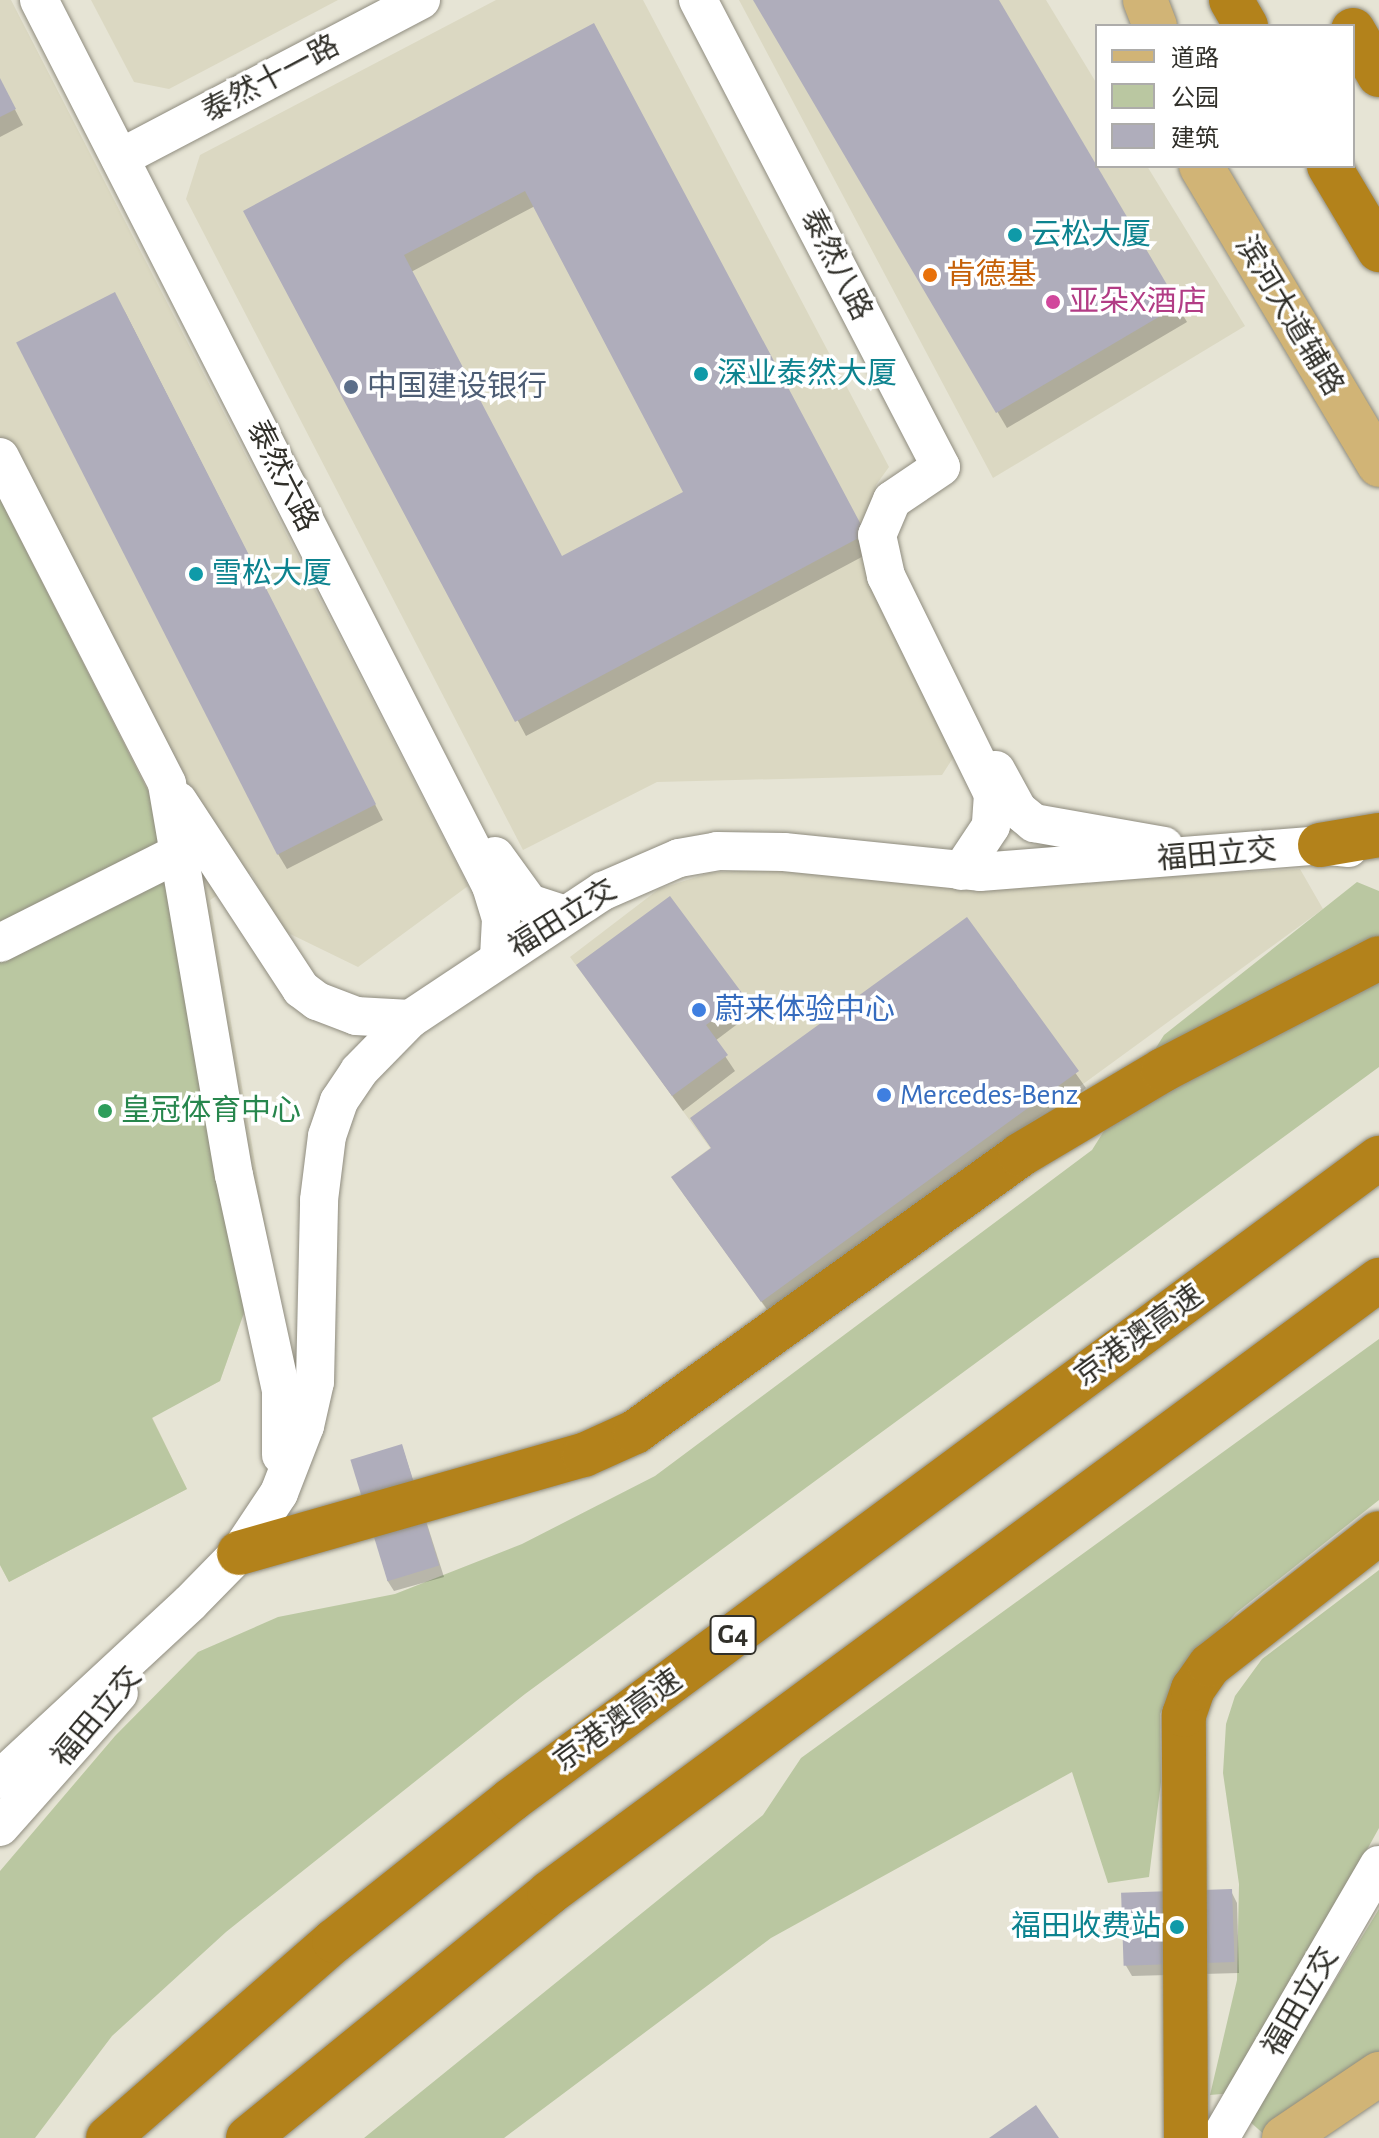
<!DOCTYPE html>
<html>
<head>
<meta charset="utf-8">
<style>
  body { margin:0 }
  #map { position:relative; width:1379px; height:2138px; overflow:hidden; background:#e6e4d5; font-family:"Alegreya Sans","Noto Sans SC",sans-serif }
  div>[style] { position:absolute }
  .built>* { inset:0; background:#dbd8c2 }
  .green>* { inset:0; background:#bac7a1 }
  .shadow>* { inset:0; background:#0003 }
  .building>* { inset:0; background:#afadbb; transform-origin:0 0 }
  .roads { filter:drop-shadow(0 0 2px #8f8c7f) drop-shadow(0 0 2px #8f8c7f) }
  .minor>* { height:38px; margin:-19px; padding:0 19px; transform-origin:19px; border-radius:19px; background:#fff }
  .major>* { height:44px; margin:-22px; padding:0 22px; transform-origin:22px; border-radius:22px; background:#d1b476 }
  .highway>* { height:44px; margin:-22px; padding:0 22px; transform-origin:22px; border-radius:22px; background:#b3821b }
  .dots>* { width:22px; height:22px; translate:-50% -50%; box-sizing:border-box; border:4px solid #fff; border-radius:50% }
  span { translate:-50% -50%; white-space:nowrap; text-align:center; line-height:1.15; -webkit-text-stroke:7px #fff; paint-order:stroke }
  .shield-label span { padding:2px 6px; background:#fff; border:2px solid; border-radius:6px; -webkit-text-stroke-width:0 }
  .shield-label { font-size:28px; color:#31302a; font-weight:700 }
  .street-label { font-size:30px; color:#31302a }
  .culture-label { font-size:30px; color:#0d838f }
  .left { translate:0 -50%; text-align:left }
  .right { translate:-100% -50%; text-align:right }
  .food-label { font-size:30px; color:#c56008 }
  .hotel-label { font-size:30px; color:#b23c85 }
  .service-label { font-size:30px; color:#4e5e75 }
  .shop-label { font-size:30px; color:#366cbe }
  .leisure-label { font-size:30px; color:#27864d }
  .legend { position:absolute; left:1095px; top:24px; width:260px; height:144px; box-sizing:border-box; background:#fff; border:2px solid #adacaa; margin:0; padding:10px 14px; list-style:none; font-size:24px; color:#31302a }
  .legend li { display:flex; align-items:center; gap:16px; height:40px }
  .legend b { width:40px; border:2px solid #adacaa }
</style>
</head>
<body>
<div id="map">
  <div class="built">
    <i style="clip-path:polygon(0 0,11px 0,468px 886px,358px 967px,280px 929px,251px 873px,210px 900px,277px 1291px,246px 1307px,220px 1381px,152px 1417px,187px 1489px,9px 1582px,0 1565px)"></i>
    <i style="clip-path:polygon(91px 0,338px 0,169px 89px,134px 82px)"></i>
    <i style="clip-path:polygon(496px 0,643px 0,889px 467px,876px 485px,869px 518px,960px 747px,942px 775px,657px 782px,523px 850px,186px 199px,200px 155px)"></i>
    <i style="clip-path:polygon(739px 0,1046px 0,1097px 84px,1097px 166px,1147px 166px,1245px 326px,993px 478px)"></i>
    <i style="clip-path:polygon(762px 869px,954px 888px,1300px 869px,1323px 909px,769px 1313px,671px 1177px,710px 1148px,570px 957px,659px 889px,709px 873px)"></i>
  </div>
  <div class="green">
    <i style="clip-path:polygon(0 499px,149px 793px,246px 1307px,220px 1381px,152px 1418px,187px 1489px,9px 1582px,0 1565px)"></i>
    <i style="clip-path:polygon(1357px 882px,1379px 891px,1379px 1067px,525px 1694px,226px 1932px,112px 2036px,35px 2138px,0 2138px,0 1871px,115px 1736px,198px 1652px,278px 1617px,395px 1594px,522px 1544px,655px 1476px,1092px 1150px,1164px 1035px)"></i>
    <i style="clip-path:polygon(1379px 1339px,1379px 1500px,1236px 1613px,1179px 1674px,1160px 1714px,1161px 1782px,1149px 1877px,1108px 1883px,1072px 1772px,771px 1938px,504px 2138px,364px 2138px,763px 1815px,801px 1758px)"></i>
    <i style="clip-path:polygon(1379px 1570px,1379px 1828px,1233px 2093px,1210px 2095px,1237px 1980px,1239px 1884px,1223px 1773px,1226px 1724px,1235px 1696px,1262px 1659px)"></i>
    <i style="clip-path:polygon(1379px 1909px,1379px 2061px,1266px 2136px,1249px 2121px)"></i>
  </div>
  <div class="shadow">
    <i style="clip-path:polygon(755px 0,997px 0,1187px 322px,1007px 428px)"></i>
    <i style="clip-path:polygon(evenodd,594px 26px,873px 551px,526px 736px,246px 211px,594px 26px,535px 206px,686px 493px,562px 558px,411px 272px,535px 206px)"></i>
    <i style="clip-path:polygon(0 81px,23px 125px,0 137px)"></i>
    <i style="clip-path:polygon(124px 310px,383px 820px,287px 869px,278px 854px)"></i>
    <i style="clip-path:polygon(967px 920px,1086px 1088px,772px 1316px,683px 1193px,712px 1149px,692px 1119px)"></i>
    <i style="clip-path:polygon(579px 966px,743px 998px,752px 1013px,715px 1041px,735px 1071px,683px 1111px)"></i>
    <i style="clip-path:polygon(402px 1446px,444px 1577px,394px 1591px,387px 1580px)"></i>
    <i style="clip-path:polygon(1231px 1891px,1237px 1903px,1239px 1973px,1132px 1976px,1125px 1964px)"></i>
  </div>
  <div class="building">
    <i style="clip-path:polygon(753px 0,999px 0,1179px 305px,996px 413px)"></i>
    <i style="clip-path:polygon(evenodd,594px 23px,866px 534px,515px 722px,243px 211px,594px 23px,525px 191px,683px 492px,562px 556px,404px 255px,525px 191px)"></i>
    <i style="clip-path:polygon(0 78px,16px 109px,0 117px)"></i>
    <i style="left:115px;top:292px;width:575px;height:111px;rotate:63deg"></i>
    <i style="clip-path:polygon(670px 896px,745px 997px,706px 1025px,728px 1055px,672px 1096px,576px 965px)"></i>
    <i style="clip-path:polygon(967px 917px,1079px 1071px,761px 1302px,671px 1177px,711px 1148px,690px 1118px)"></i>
    <i style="left:402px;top:1444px;width:127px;height:54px;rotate:73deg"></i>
    <i style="left:1232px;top:1889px;width:73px;height:111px;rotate:88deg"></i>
    <i style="clip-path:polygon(1036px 2105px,1059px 2138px,989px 2138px)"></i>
  </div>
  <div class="roads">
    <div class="minor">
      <i style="left:39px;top:0;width:995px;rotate:62.97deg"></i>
      <i style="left:491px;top:886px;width:34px;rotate:73deg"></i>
      <i style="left:501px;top:919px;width:39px;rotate:93deg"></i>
      <i style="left:698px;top:0;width:526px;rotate:62.51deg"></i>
      <i style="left:941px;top:467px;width:59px;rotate:146deg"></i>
      <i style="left:892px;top:500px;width:38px;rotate:113deg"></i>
      <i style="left:877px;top:535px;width:42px;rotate:77.6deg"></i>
      <i style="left:886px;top:576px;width:243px;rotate:63.9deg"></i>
      <i style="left:993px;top:794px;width:32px;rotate:94deg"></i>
      <i style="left:991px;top:826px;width:54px;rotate:123.7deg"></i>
      <i style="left:120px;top:158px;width:340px;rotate:-27.7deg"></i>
      <i style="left:0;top:457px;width:367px;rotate:62.9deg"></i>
      <i style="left:167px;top:784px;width:397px;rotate:80.3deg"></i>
      <i style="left:234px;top:1175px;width:221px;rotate:77.7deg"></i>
      <i style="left:281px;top:1391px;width:64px;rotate:90deg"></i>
      <i style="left:996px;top:770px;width:46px;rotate:61.2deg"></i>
      <i style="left:1018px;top:810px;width:21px;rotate:39deg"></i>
      <i style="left:1034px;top:823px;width:132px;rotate:10deg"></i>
      <i style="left:178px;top:801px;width:225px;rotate:56.8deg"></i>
      <i style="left:301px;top:989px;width:20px;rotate:37deg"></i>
      <i style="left:317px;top:1001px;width:42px;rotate:21deg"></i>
      <i style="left:356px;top:1016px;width:54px;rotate:3.2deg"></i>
      <i style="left:495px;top:856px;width:58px;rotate:54.1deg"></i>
      <i style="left:529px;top:903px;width:38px;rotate:18deg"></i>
      <i style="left:0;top:943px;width:203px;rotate:-26.7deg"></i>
      <i style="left:0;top:1779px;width:259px;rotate:-42.8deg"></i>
      <i style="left:190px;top:1603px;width:70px;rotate:-45.6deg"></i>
      <i style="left:239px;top:1553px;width:72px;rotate:-56.3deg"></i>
      <i style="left:279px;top:1493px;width:72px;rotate:-68.8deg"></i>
      <i style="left:305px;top:1426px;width:45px;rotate:-77.2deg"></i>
      <i style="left:315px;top:1382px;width:182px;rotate:-88.7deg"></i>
      <i style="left:319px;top:1200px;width:64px;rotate:-82.9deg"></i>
      <i style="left:327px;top:1136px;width:37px;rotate:-71deg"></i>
      <i style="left:339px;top:1101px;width:36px;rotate:-56deg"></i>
      <i style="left:359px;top:1071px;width:73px;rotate:-45.6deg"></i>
      <i style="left:410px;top:1019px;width:232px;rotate:-33.6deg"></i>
      <i style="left:603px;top:891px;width:83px;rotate:-23.5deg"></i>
      <i style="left:679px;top:858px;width:39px;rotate:-10deg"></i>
      <i style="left:717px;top:851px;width:67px;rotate:0.9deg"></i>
      <i style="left:784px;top:852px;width:197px;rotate:5.8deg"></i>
      <i style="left:980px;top:872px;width:341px;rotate:-4.5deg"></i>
      <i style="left:1320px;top:845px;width:29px;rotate:6deg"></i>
      <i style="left:0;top:1827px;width:179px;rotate:-48.4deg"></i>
      <i style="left:1220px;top:2138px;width:316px;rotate:-59.8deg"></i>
    </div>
    <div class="major">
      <i style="left:1145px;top:0;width:28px;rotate:69deg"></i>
      <i style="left:1201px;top:166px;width:348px;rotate:59.2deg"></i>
      <i style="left:1284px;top:2138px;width:115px;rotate:-34deg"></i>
    </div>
    <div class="highway">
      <i style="left:1231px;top:0;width:30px;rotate:60deg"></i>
      <i style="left:1353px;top:30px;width:52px;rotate:60deg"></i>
      <i style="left:1329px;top:166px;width:98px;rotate:59.2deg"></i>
      <i style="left:1320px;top:845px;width:60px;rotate:-9.6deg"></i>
      <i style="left:239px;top:1553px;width:359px;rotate:-15.9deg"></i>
      <i style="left:584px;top:1455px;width:56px;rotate:-24.3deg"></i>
      <i style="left:635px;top:1432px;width:474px;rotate:-35.7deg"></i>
      <i style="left:1020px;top:1155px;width:166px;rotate:-30.7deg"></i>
      <i style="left:1163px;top:1070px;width:243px;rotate:-27.4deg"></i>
      <i style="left:108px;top:2138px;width:300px;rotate:-41.1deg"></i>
      <i style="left:334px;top:1941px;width:226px;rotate:-38.5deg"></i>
      <i style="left:511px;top:1800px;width:1080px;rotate:-36.49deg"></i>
      <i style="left:248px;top:2138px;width:388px;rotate:-39.1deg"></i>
      <i style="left:549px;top:1893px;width:1032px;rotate:-36.45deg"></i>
      <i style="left:1186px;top:2138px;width:423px;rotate:-90.3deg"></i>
      <i style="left:1184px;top:1715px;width:28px;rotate:-71deg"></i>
      <i style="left:1193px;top:1689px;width:29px;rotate:-55deg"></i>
      <i style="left:1210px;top:1665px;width:214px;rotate:-38deg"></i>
    </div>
  </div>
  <div class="dots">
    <i style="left:1015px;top:235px;background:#0f9aa8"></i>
    <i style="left:930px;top:275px;background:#e8710a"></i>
    <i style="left:1053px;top:302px;background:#d1479c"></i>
    <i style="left:701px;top:374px;background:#0f9aa8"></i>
    <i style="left:351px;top:387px;background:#5c6f8a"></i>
    <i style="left:196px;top:574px;background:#0f9aa8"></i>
    <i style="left:699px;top:1010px;background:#3f7fe0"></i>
    <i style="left:884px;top:1095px;background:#3f7fe0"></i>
    <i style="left:105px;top:1111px;background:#2e9e5b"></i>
    <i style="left:1177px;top:1927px;background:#0f9aa8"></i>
  </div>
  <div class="shield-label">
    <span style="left:733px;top:1635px">G4</span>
  </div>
  <div class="street-label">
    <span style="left:271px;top:79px;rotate:-28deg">泰然十一路</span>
    <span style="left:836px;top:265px;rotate:63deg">泰然八路</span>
    <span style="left:1289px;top:316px;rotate:59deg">滨河大道辅路</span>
    <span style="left:282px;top:476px;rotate:63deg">泰然六路</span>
    <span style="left:1217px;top:855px;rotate:-5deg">福田立交</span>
    <span style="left:563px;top:919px;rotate:-32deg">福田立交</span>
    <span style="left:1139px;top:1336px;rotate:-36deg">京港澳高速</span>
    <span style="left:97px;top:1717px;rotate:-50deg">福田立交</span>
    <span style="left:618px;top:1721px;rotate:-36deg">京港澳高速</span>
    <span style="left:1301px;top:2002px;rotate:-60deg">福田立交</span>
  </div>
  <div class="culture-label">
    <span class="left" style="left:1031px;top:235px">云松大厦</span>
    <span class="left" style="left:717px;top:374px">深业泰然大厦</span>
    <span class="left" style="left:212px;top:574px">雪松大厦</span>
    <span class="right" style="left:1161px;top:1927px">福田收费站</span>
  </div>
  <div class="food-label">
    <span class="left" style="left:946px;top:275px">肯德基</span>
  </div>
  <div class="hotel-label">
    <span class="left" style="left:1069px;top:302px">亚朵X酒店</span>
  </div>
  <div class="service-label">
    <span class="left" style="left:367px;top:387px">中国建设银行</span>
  </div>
  <div class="shop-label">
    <span class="left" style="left:715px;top:1010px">蔚来体验中心</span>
    <span class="left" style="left:900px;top:1095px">Mercedes-Benz</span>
  </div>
  <div class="leisure-label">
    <span class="left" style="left:121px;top:1111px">皇冠体育中心</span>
  </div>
  <ul class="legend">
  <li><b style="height:10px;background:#d1b476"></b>道路</li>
  <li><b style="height:22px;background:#bac7a1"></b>公园</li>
  <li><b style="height:22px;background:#afadbb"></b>建筑</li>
  </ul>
</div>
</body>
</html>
